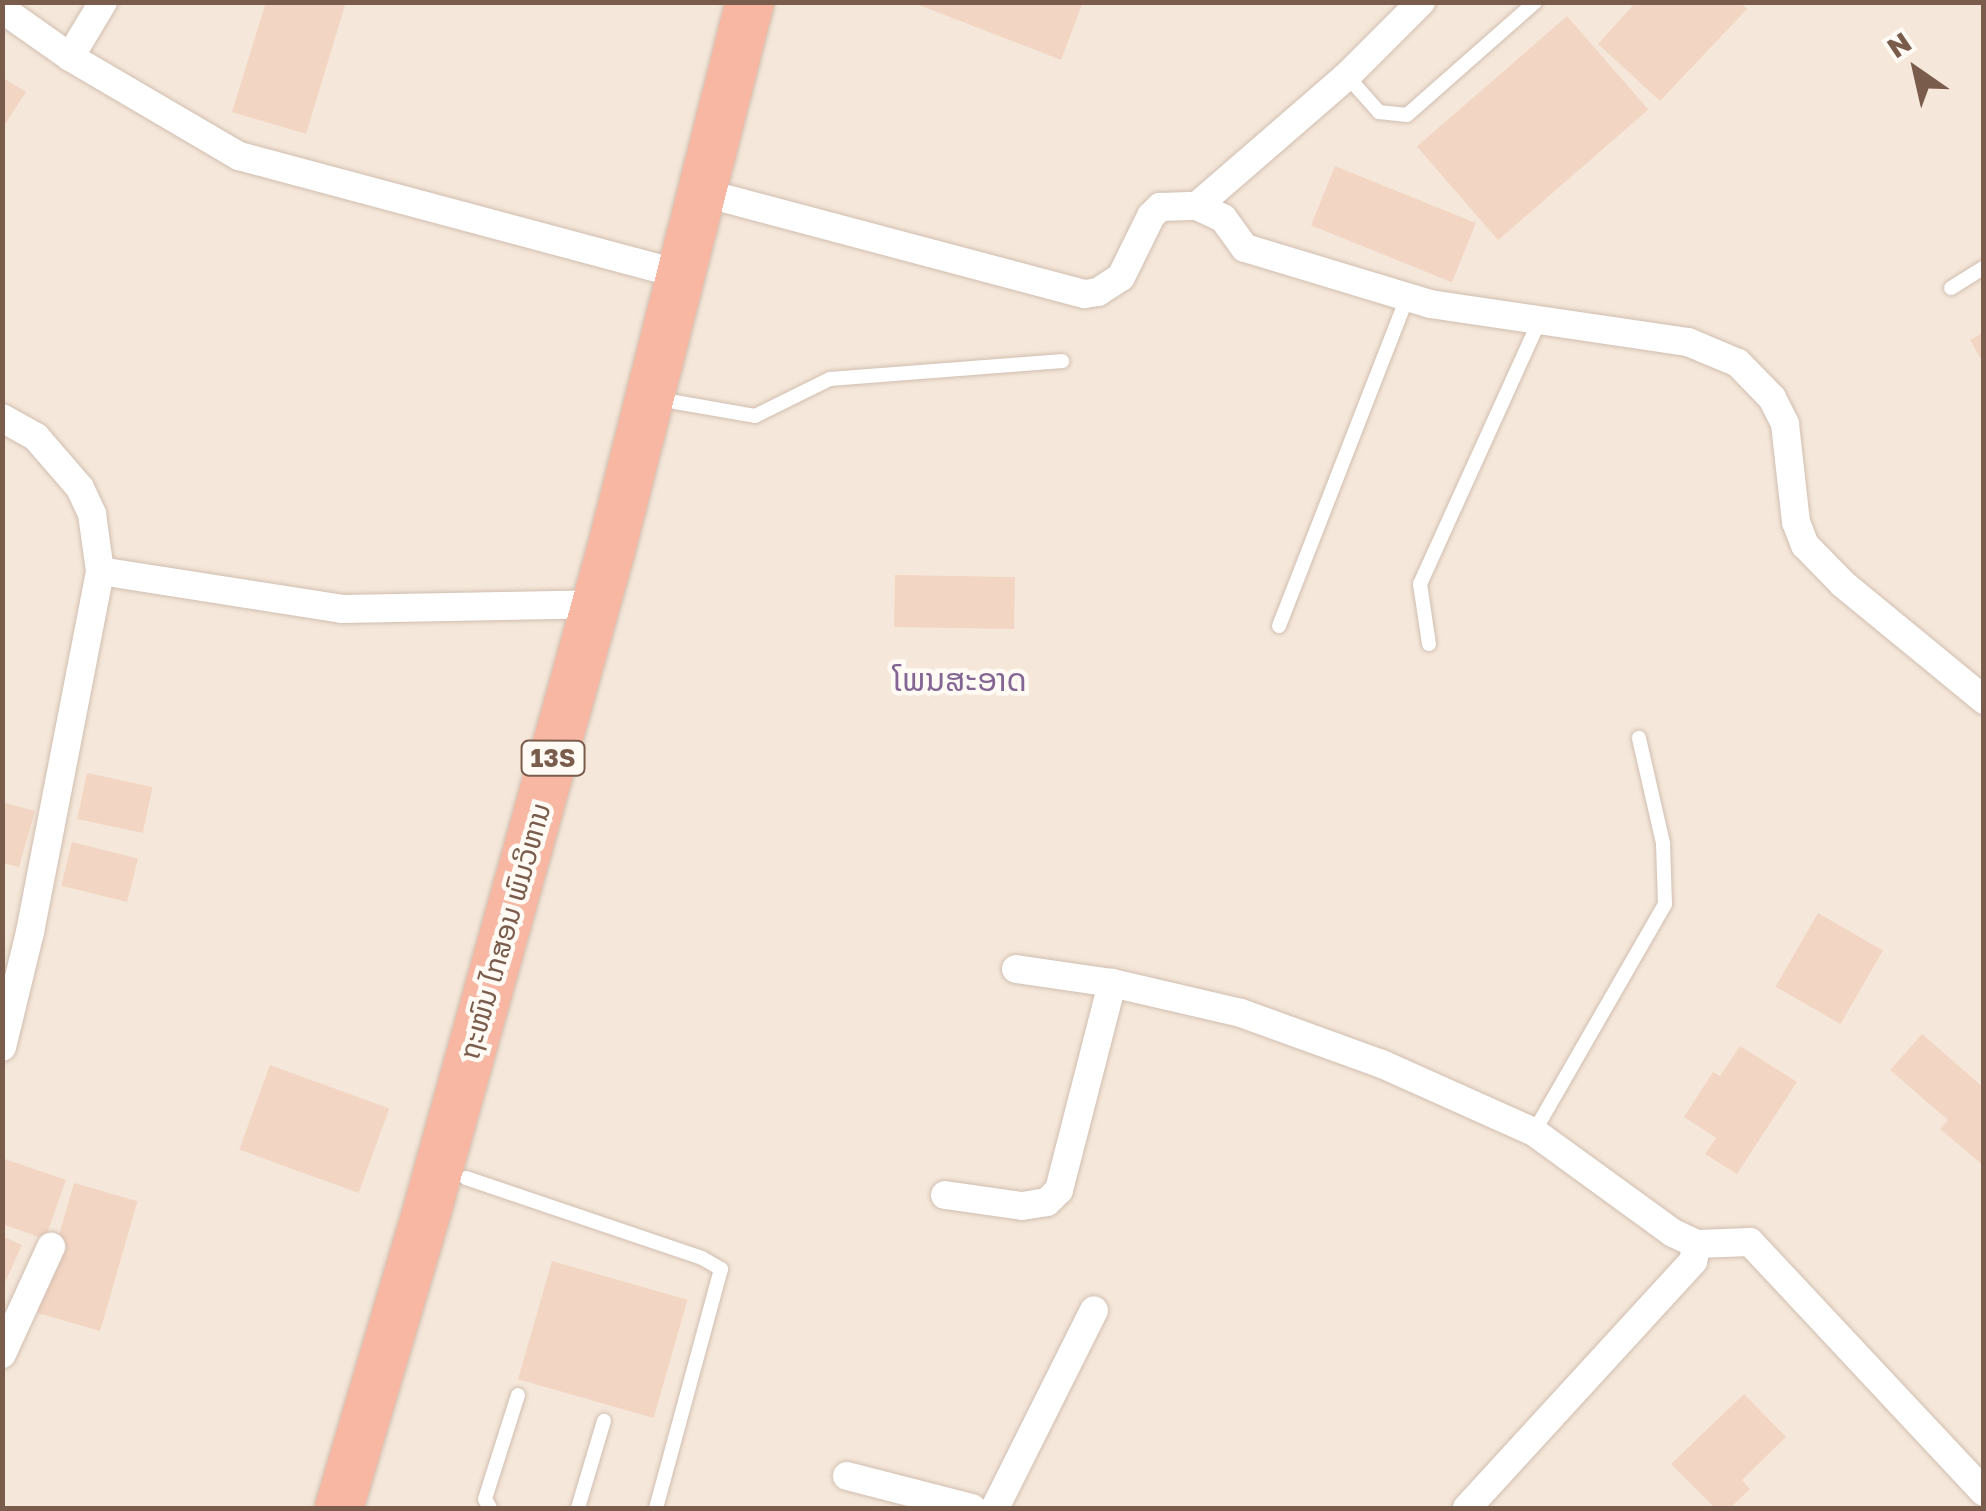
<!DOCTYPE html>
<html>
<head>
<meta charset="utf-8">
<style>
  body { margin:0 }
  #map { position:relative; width:1986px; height:1511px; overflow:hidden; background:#fdf6ec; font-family:"Golos Text","Noto Sans Lao",sans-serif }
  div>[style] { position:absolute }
  .residential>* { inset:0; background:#f5e8da; transform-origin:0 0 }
  .building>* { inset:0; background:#f3d5c3; transform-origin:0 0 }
  .roads { filter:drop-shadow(0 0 2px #d1beb0) drop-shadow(0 0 2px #d1beb0) }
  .lane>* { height:14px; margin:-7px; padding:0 7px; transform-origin:7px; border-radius:7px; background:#fff }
  .street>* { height:28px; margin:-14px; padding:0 14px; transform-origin:14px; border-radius:14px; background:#fff }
  .highway>* { height:48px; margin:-24px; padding:0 24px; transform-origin:24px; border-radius:24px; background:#f7b7a3 }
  span { translate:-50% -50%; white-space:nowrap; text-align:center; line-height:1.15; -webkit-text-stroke:9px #fffaf3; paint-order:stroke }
  .shield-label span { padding:2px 8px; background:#fffaf3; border:2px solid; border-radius:8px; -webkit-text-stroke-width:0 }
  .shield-label { font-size:25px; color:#7a5c4d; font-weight:700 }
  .street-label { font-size:28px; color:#7a5c4d }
  .quarter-label { font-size:32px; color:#846695 }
  .frame { position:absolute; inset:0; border:5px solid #7a5c4d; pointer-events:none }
  .north { position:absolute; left:1866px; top:20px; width:100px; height:100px; -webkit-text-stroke:8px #fffaf3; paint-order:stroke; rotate:326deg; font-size:28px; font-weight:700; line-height:40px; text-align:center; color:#7a5c4d }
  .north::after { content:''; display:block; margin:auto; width:35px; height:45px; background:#7a5c4d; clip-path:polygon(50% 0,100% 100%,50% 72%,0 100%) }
</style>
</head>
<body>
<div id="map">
  <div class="residential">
    <i style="left:3px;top:3px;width:1980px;height:1505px"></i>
  </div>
  <div class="building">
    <i style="clip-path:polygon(266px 2px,346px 2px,306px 134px,232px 112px)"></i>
    <i style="clip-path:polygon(911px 2px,1083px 2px,1061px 60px)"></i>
    <i style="clip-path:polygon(1636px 2px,1740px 2px,1747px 9px,1660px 101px,1598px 44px)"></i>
    <i style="left:1567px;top:16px;width:124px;height:199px;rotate:49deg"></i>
    <i style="clip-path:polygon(2px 77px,26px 92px,2px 129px)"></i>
    <i style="left:1335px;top:166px;width:152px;height:64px;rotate:22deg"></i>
    <i style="clip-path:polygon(1984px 332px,1984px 364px,1970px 340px)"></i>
    <i style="left:895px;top:575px;width:120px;height:52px;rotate:1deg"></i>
    <i style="left:87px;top:773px;width:67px;height:47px;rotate:12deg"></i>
    <i style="clip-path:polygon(2px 802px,35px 811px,19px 867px,2px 863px)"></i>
    <i style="left:72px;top:842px;width:68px;height:45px;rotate:14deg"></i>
    <i style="left:1818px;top:913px;width:75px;height:85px;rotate:30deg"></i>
    <i style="clip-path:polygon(1922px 1034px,1984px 1088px,1984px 1166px,1940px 1129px,1948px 1120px,1890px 1070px)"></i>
    <i style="clip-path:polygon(1740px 1046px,1797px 1082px,1737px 1174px,1705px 1154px,1716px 1138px,1684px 1117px,1713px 1072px,1720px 1076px)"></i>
    <i style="left:270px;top:1065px;width:127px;height:90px;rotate:20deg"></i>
    <i style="clip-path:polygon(2px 1158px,66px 1180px,45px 1239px,2px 1224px)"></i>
    <i style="left:74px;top:1183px;width:66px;height:135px;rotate:16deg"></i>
    <i style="clip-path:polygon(2px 1236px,22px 1245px,2px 1289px)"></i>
    <i style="left:552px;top:1261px;width:141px;height:123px;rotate:16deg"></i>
    <i style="clip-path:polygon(1744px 1394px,1786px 1437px,1742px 1480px,1750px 1489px,1730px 1508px,1715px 1508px,1671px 1464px)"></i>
  </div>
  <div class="roads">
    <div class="lane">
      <i style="left:1347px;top:76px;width:48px;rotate:48.4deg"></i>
      <i style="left:1379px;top:112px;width:28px;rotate:6deg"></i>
      <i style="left:1407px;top:115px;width:171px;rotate:-41.4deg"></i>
      <i style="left:1951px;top:288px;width:39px;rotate:-32deg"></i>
      <i style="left:675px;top:402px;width:81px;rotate:9.9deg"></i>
      <i style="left:755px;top:416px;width:84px;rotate:-26.3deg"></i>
      <i style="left:830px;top:379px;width:233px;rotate:-4.4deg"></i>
      <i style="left:1279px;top:626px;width:353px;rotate:-68.7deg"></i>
      <i style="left:1429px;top:644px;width:61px;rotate:-98.5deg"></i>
      <i style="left:1420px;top:584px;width:290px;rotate:-65.6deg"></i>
      <i style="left:1534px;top:1132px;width:263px;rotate:-60.1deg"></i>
      <i style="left:1665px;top:904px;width:61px;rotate:-91.9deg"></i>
      <i style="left:1663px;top:843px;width:108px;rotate:-102.9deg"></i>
      <i style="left:466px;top:1178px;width:249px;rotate:18.7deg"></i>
      <i style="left:702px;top:1258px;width:22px;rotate:30deg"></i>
      <i style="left:721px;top:1269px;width:248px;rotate:105.2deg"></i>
      <i style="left:490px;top:1508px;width:10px;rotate:-119deg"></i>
      <i style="left:485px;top:1499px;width:109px;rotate:-72.4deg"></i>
      <i style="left:578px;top:1508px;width:91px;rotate:-73.4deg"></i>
    </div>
    <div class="street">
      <i style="left:2px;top:9px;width:83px;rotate:35.2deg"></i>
      <i style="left:70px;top:57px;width:196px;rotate:30.4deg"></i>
      <i style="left:239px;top:156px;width:456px;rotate:15deg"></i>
      <i style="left:70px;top:57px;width:64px;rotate:-59deg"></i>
      <i style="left:727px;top:199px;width:370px;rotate:14.9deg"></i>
      <i style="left:1085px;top:294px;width:13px;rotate:-9deg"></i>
      <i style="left:1098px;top:292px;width:27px;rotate:-33deg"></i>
      <i style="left:1121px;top:277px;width:68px;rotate:-63.8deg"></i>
      <i style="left:1151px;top:216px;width:13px;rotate:-45deg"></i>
      <i style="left:1160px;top:207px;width:37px;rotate:-2deg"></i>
      <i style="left:1197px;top:206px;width:29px;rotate:25deg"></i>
      <i style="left:1223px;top:218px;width:37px;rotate:54deg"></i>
      <i style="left:1245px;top:248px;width:193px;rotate:16.8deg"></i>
      <i style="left:1430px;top:304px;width:261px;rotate:8.4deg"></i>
      <i style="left:1688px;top:342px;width:54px;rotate:22.8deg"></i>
      <i style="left:1738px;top:363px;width:49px;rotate:45.8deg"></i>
      <i style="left:1772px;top:398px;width:29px;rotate:63deg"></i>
      <i style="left:1785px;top:424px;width:99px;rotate:83.6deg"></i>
      <i style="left:1796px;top:522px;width:25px;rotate:69deg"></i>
      <i style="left:1805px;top:545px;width:54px;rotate:45.7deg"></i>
      <i style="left:1843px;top:584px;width:183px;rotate:39.4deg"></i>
      <i style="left:1197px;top:206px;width:198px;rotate:-40.9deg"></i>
      <i style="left:1347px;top:76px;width:105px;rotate:-45deg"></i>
      <i style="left:2px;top:418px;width:39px;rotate:29deg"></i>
      <i style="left:36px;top:437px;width:67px;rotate:49.2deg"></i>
      <i style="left:80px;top:488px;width:29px;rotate:65deg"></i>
      <i style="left:92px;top:514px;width:58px;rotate:82deg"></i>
      <i style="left:100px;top:571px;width:245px;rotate:8.9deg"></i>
      <i style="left:342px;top:609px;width:254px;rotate:-1.1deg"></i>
      <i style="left:1016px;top:969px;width:97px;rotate:8.3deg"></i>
      <i style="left:1112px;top:983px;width:132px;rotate:13.1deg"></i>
      <i style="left:1241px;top:1013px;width:150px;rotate:19.9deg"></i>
      <i style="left:1382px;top:1064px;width:167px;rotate:24.1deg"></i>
      <i style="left:1534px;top:1132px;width:172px;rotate:36deg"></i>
      <i style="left:1673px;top:1233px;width:26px;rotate:25deg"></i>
      <i style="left:1697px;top:1244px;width:53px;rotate:-2.2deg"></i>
      <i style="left:1750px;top:1242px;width:342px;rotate:46.9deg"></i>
      <i style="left:2px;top:1047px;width:118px;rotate:-76.3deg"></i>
      <i style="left:30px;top:932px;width:368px;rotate:-79deg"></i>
      <i style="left:945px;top:1195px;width:78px;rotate:8.1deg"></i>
      <i style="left:1022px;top:1206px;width:25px;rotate:-9deg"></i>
      <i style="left:1047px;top:1202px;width:17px;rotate:-45deg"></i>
      <i style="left:1059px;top:1190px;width:214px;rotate:-75.6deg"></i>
      <i style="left:2px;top:1354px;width:118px;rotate:-65.4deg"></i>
      <i style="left:847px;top:1476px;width:129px;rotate:14.4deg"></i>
      <i style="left:995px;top:1508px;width:221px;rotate:-63.4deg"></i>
      <i style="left:1467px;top:1508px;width:335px;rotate:-47.5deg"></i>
      <i style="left:1693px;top:1261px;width:17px;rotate:-77deg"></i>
    </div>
    <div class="highway">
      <i style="left:339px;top:1508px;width:321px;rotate:-73.5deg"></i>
      <i style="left:430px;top:1200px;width:675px;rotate:-74.44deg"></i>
      <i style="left:611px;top:550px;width:565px;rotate:-75.77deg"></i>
    </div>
  </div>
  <div class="shield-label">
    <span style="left:553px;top:758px">13S</span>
  </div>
  <div class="street-label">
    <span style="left:505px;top:931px;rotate:-74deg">ຖະໜົນ ໄກສອນ ພົມວິຫານ</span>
  </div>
  <div class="quarter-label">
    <span style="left:960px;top:679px">ໂພນສະອາດ</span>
  </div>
  <div class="frame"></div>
  <div class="north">N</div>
</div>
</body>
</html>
